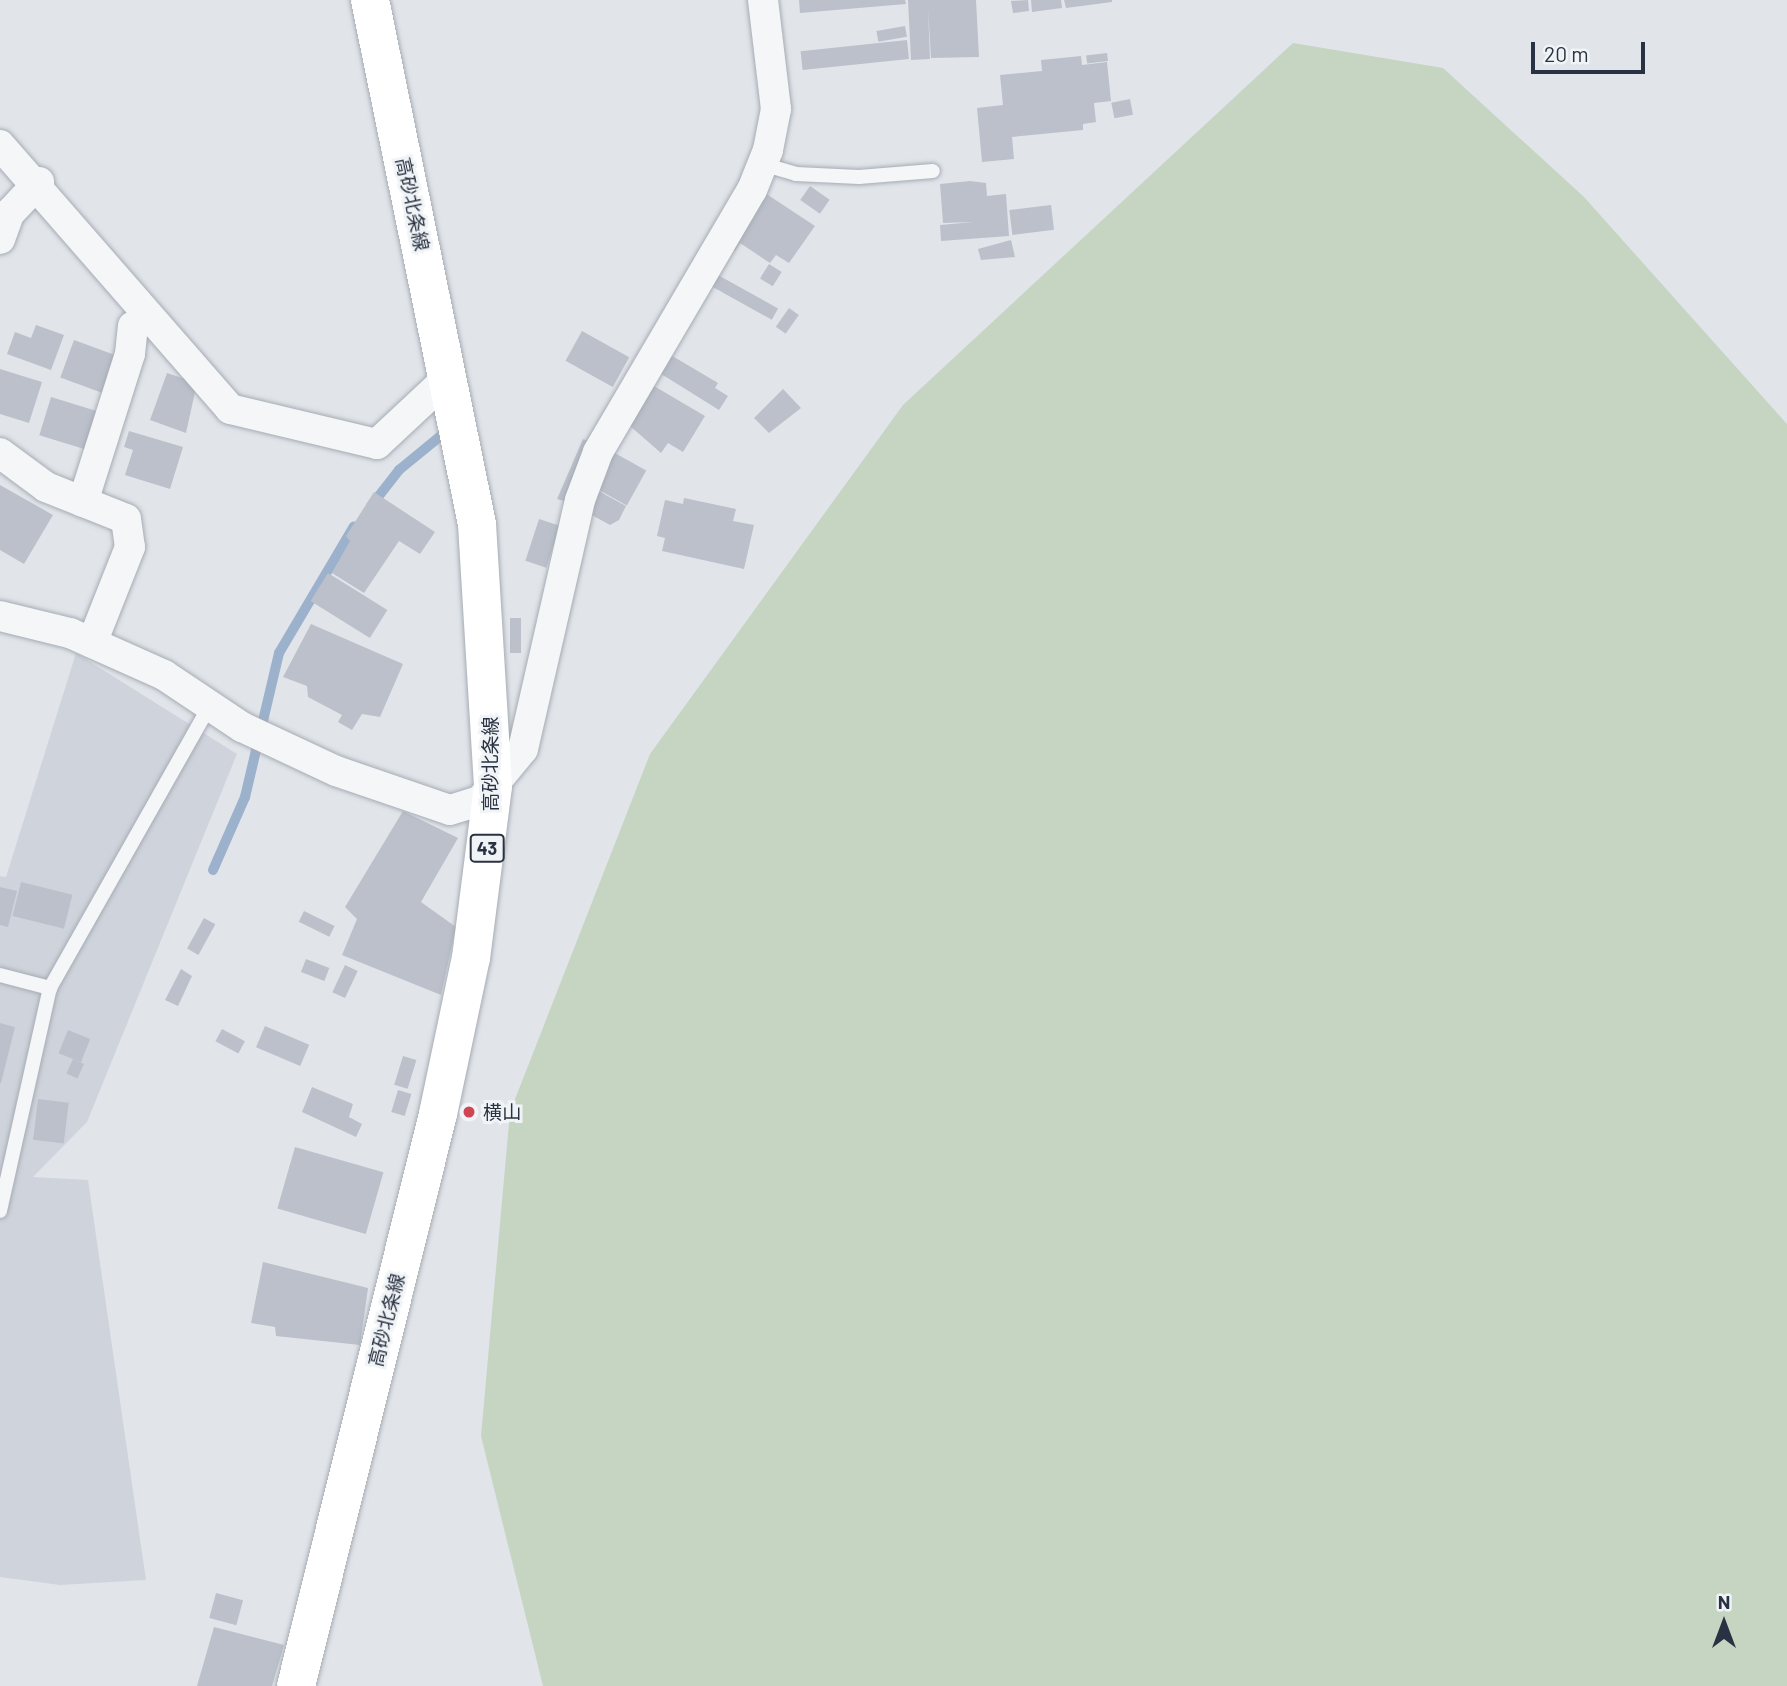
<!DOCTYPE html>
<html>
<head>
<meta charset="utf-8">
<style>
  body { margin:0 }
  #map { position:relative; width:1787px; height:1686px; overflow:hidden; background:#e1e5ea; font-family:Barlow,"Noto Sans JP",sans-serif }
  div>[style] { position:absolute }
  .built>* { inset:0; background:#cfd4dc }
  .green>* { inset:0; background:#c6d4c2 }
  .stream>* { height:10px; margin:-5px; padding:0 5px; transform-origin:5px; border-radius:5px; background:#9cb1cb }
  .building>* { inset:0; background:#bbc0ca; transform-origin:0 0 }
  .roads { filter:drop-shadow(0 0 2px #a6acb4) drop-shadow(0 0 2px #a6acb4) }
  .service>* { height:14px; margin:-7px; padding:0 7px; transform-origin:7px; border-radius:7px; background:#f4f6f8 }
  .minor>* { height:30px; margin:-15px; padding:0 15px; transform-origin:15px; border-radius:15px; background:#f4f6f8 }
  .primary>* { height:38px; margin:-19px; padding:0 19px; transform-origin:19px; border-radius:19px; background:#fff }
  .dots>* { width:19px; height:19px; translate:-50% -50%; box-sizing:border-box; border:4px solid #f1f4f7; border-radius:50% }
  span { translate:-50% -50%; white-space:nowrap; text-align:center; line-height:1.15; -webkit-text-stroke:6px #f1f4f7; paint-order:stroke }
  .shield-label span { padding:2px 5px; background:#f1f4f7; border:2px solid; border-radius:5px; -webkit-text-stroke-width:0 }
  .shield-label { font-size:18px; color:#293242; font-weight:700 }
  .street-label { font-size:19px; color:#293242 }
  .poi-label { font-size:19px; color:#293242 }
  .left { translate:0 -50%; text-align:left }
  .north { position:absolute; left:1689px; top:1588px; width:70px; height:70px; -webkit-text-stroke:5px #f1f4f7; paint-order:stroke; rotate:0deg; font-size:19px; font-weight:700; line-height:28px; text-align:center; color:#293242 }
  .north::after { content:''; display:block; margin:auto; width:24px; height:32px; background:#293242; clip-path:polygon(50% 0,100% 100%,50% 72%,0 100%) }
  .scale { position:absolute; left:1531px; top:42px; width:114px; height:32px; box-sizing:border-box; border:4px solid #293242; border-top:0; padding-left:9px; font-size:21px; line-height:24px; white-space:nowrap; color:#293242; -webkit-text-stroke:5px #f1f4f7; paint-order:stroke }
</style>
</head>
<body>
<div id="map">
  <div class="built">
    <i style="clip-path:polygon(76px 653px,237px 754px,87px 1122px,33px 1177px,88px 1180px,146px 1580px,60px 1585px,0 1577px,0 876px,6px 877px)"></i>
  </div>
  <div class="green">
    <i style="clip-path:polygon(1293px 43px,1443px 68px,1584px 197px,1787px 424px,1787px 1686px,543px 1686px,481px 1436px,510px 1112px,650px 754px,903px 405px)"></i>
  </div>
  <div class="stream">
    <i style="left:371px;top:506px;width:46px;rotate:-52.1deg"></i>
    <i style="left:399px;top:470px;width:57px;rotate:-39.3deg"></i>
    <i style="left:213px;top:870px;width:80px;rotate:-66.3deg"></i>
    <i style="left:245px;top:797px;width:148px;rotate:-76.7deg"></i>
    <i style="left:279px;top:653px;width:147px;rotate:-59.4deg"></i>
  </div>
  <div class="building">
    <i style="clip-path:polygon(799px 0,905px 0,906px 4px,800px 13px)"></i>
    <i style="clip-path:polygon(908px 0,976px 0,979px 57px,931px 58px,928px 8px,930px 59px,911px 60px)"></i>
    <i style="clip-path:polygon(1028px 0,1029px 11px,1013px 13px,1011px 1px)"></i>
    <i style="clip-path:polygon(1031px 0,1061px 0,1062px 8px,1032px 12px)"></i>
    <i style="clip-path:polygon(1064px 0,1112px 0,1112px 2px,1066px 8px)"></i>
    <i style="left:905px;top:26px;width:11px;height:29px;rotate:80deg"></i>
    <i style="left:907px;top:40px;width:19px;height:107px;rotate:84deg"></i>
    <i style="left:1107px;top:53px;width:8px;height:21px;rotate:83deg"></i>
    <i style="clip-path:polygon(1081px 56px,1082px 65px,1107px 62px,1111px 101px,1094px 103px,1096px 122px,1083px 124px,1083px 130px,1012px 137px,1014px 159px,982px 162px,977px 108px,1003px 105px,1000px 75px,1042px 71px,1041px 60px)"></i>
    <i style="left:1130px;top:99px;width:16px;height:19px;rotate:79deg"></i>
    <i style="clip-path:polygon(970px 181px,986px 183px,987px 196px,1006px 194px,1009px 236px,941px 241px,940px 225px,974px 222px,943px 223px,940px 184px)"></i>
    <i style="left:810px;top:186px;width:24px;height:17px;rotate:35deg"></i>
    <i style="clip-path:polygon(765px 193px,815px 226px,789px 263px,776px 255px,770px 263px,740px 243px,735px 251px,728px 247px)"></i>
    <i style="left:1051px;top:205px;width:25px;height:42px;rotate:83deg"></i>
    <i style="clip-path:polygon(1011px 240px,1015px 257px,981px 260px,978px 249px)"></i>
    <i style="left:769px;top:264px;width:15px;height:17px;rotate:32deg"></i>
    <i style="left:716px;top:274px;width:71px;height:13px;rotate:29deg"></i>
    <i style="left:789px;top:308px;width:12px;height:23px;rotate:35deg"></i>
    <i style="clip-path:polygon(36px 325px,64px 335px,51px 370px,7px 354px,15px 332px,31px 338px)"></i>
    <i style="left:582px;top:331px;width:54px;height:34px;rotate:29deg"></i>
    <i style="left:74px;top:340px;width:45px;height:40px;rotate:20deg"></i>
    <i style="clip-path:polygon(669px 354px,718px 383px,715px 388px,728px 396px,719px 410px,658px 372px)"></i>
    <i style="clip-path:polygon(0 369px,42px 382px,29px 423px,0 414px)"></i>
    <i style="clip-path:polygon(167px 373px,197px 383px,186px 433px,150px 420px)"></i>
    <i style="clip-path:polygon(654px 386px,705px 416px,683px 452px,668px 443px,661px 453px,630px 426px)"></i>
    <i style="clip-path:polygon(783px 389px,801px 408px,769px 433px,754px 418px)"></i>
    <i style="left:51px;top:397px;width:52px;height:40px;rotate:17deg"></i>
    <i style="clip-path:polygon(129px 431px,183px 447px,170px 489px,125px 475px,133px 450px,124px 447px)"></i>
    <i style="clip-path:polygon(583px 439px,590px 442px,567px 502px,557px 499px)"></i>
    <i style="left:613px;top:452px;width:38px;height:40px;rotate:29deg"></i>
    <i style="clip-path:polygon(0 485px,53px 515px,24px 564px,0 550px)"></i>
    <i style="clip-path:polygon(595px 489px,626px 506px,619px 520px,610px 525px,590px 514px)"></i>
    <i style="clip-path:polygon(374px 492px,435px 532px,420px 554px,399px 541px,364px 593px,332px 573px,350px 541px,346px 536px)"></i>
    <i style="clip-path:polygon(684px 498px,736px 509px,733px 521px,754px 525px,744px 569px,662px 551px,665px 538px,657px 536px,665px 500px,683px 504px)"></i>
    <i style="left:539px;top:519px;width:22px;height:44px;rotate:18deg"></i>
    <i style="left:328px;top:573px;width:70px;height:33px;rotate:32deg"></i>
    <i style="left:510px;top:618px;width:11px;height:35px"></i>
    <i style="clip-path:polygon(311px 624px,403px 664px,380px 717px,362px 714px,352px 730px,338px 722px,342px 715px,308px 697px,307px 686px,283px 677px)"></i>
    <i style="clip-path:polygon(403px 811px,458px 838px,421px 902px,456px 927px,441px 995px,342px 955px,357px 919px,345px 907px)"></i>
    <i style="left:21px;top:882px;width:53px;height:35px;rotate:14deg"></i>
    <i style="clip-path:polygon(0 887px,17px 891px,8px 927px,0 925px)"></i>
    <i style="left:304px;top:911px;width:34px;height:12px;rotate:26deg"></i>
    <i style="left:204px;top:918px;width:13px;height:35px;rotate:29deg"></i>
    <i style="left:306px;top:959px;width:25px;height:14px;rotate:21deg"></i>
    <i style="left:345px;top:965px;width:14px;height:30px;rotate:25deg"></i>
    <i style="clip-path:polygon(181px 969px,192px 976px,178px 1006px,165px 1000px)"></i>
    <i style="clip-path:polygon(0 1023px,15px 1027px,1px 1083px,0 1083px)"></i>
    <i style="left:265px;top:1026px;width:48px;height:23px;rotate:23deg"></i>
    <i style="left:222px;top:1029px;width:26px;height:14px;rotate:28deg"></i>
    <i style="left:68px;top:1030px;width:24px;height:25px;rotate:22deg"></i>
    <i style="left:403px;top:1056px;width:14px;height:30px;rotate:17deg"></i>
    <i style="left:73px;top:1059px;width:12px;height:16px;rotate:24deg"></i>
    <i style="clip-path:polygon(312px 1087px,353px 1104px,349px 1117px,362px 1124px,356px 1137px,302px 1112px)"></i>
    <i style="left:398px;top:1090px;width:14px;height:23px;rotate:17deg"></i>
    <i style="left:38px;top:1099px;width:31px;height:41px;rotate:7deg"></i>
    <i style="left:295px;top:1147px;width:92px;height:64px;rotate:16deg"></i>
    <i style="clip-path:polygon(263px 1262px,368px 1288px,360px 1345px,276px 1336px,275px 1327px,251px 1323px)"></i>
    <i style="left:216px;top:1593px;width:28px;height:26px;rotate:15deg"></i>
    <i style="clip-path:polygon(214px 1627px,284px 1645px,272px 1686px,197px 1686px)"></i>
  </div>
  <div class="roads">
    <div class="service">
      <i style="left:762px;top:164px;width:35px;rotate:16deg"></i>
      <i style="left:796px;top:174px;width:63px;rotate:2.7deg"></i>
      <i style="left:859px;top:177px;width:74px;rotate:-4.6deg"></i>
      <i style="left:0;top:975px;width:52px;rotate:14.6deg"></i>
      <i style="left:50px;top:988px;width:325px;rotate:-60.5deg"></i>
      <i style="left:0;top:1211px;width:229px;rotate:-77.4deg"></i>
    </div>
    <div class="minor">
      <i style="left:0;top:145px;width:350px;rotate:48.9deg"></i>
      <i style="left:230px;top:409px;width:151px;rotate:13.4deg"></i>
      <i style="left:377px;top:444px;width:100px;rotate:-43deg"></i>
      <i style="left:0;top:239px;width:27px;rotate:-70deg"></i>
      <i style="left:9px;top:214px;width:44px;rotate:-46.8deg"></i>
      <i style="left:0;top:453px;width:57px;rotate:36.5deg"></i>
      <i style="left:46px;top:487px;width:86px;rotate:21.8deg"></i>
      <i style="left:126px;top:519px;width:28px;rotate:82deg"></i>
      <i style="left:130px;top:547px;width:103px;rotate:111.6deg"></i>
      <i style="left:83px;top:502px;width:155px;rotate:-72.4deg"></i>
      <i style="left:130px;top:354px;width:28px;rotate:-84deg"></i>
      <i style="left:0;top:616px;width:72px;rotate:13.7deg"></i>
      <i style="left:70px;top:633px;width:103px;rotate:24.1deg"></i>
      <i style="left:164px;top:675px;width:94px;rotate:33.7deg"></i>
      <i style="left:242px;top:727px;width:104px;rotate:25.1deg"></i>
      <i style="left:336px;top:771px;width:120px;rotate:18.9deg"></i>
      <i style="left:450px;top:810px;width:31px;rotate:-17deg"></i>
      <i style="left:480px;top:801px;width:67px;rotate:-50.4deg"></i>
      <i style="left:523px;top:749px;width:255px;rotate:-77.1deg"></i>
      <i style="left:580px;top:500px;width:51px;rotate:-69.4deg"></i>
      <i style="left:598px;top:452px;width:304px;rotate:-59.6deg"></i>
      <i style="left:752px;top:190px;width:43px;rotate:-68.2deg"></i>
      <i style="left:768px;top:150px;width:42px;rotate:-79deg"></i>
      <i style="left:776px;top:109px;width:110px;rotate:-96.8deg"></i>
    </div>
    <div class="primary">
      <i style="left:296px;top:1686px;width:589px;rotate:-76.06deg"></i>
      <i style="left:438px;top:1114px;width:159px;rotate:-78.1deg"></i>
      <i style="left:471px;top:958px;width:173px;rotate:-82.7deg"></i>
      <i style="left:493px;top:786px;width:262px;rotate:-93.5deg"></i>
      <i style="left:477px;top:524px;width:535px;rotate:-101.54deg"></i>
    </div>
  </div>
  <div class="dots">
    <i style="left:469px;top:1112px;background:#d04555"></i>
  </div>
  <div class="shield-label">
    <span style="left:487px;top:848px">43</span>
  </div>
  <div class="street-label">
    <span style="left:413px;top:204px;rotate:78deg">高砂北条線</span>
    <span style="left:490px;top:764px;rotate:-90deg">高砂北条線</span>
    <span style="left:386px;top:1320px;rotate:-76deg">高砂北条線</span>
  </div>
  <div class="poi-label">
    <span class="left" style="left:483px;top:1112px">横山</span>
  </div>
  <div class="north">N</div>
  <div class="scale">20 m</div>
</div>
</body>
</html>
